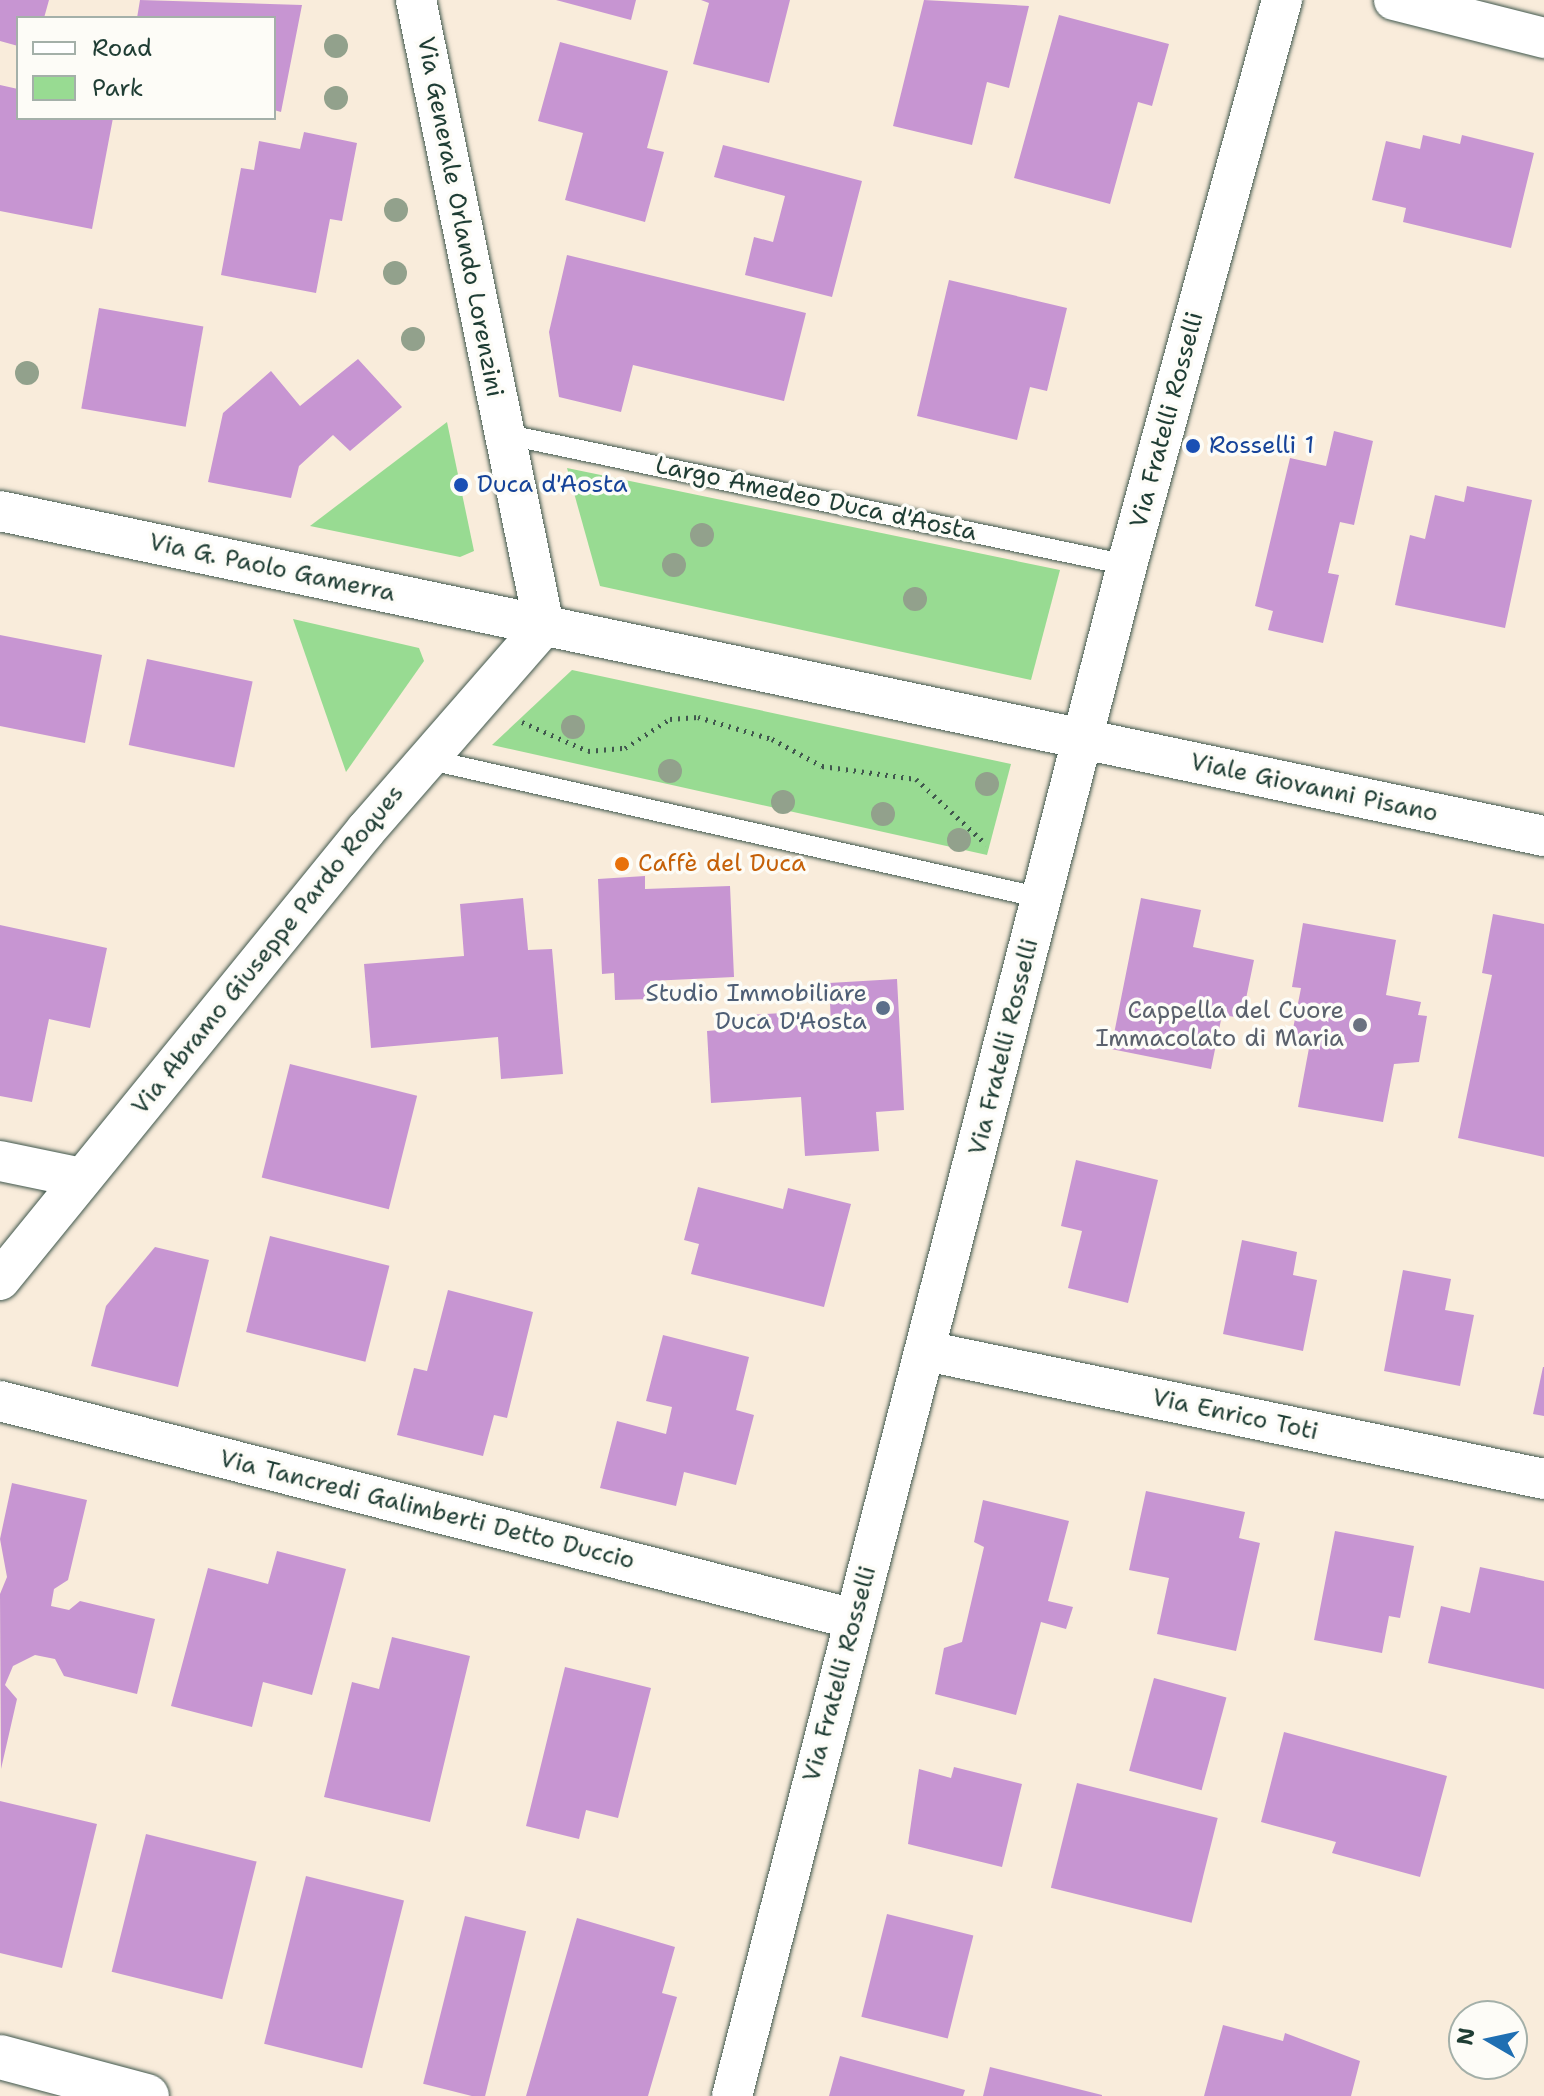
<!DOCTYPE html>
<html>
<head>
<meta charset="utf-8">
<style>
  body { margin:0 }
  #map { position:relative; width:1544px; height:2096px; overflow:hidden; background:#f9ecdb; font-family:"Shantell Sans",sans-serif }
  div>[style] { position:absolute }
  .green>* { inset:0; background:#98db92 }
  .building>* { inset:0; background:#c795d2; transform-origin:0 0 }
  .path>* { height:5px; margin-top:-2.5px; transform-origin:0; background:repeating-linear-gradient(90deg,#40574d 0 2px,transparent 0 8px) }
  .roads { filter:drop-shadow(0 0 2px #40574d) drop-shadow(0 0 2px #40574d) }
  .service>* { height:20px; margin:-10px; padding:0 10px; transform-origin:10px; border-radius:10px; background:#fff }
  .minor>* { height:40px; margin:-20px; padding:0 20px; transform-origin:20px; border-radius:20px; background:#fff }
  .tertiary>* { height:44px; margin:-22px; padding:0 22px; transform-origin:22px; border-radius:22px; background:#fff }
  .trees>* { width:24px; height:24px; margin:-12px; border-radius:50%; background:#92a18c }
  .dots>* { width:22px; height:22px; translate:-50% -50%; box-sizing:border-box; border:4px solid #fdfcf7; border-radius:50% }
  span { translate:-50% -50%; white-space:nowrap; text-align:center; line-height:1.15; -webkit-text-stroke:7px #fdfcf7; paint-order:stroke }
  .street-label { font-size:24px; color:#1f3d34 }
  .transit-label { font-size:24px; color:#164399 }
  .left { translate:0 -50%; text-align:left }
  .food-label { font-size:24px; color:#c56008 }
  .service-label { font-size:24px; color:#4e5e75 }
  .right { translate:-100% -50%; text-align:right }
  .worship-label { font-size:24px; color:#5b616d }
  .legend { position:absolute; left:16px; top:16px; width:260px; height:104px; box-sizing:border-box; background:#fdfcf7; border:2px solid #a4b0a9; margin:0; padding:10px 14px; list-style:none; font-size:24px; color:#1f3d34 }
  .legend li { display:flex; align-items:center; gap:16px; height:40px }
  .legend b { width:40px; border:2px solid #a4b0a9 }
  .north { position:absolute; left:1448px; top:2000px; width:80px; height:80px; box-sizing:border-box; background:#fdfcf7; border:2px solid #a4b0a9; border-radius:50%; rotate:279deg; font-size:22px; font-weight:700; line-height:32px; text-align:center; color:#1f3d34 }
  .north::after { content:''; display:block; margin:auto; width:28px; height:36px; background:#1f6fb2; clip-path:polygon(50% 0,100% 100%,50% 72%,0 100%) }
</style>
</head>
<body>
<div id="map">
  <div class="green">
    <i style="clip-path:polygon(447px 422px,474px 551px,460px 557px,310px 526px)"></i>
    <i style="clip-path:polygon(567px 468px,1060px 570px,1031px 680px,600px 586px)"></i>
    <i style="clip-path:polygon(293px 619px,419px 648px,424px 661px,346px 772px)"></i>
    <i style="clip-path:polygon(572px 670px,1011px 764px,987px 855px,492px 745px)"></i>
  </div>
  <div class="building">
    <i style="clip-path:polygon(0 0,49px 0,44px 18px,18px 18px,18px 46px,0 41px)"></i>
    <i style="clip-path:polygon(140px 0,302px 5px,281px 112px,274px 110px,274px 18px,137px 18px)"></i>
    <i style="clip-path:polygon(556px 0,636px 0,631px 20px)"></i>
    <i style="clip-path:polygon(790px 0,769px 83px,693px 64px,709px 3px,701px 0)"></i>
    <i style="clip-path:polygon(924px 0,1029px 6px,1009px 88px,987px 82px,972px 145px,893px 126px)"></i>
    <i style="clip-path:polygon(1059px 15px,1169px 44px,1152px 106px,1138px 102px,1110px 204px,1014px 178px)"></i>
    <i style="clip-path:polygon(560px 42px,668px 71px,647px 148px,664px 152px,645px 222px,565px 200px,583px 133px,538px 121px)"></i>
    <i style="clip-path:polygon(0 85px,18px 89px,18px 118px,113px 118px,92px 229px,0 211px)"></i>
    <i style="clip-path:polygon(304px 132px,357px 143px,342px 221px,330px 219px,316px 293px,221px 275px,241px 168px,254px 170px,259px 141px,300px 149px)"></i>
    <i style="clip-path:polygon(1423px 135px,1460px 144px,1462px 135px,1534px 153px,1511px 248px,1403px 222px,1406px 208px,1372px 200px,1386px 141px,1420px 149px)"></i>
    <i style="clip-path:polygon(723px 145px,862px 181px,832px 297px,745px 275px,754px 237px,773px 242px,785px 196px,714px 177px)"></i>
    <i style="clip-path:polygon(567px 255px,806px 313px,784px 401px,633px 365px,621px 412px,559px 397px,549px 332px)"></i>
    <i style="clip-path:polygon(949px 280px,1067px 308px,1047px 391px,1030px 387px,1017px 440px,917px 416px)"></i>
    <i style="left:99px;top:308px;width:106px;height:102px;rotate:10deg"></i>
    <i style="clip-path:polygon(358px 359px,402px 407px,350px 451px,333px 435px,299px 466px,291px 498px,208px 482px,223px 413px,271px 371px,300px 406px)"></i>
    <i style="clip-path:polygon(1334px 431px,1373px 441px,1354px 525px,1340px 522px,1328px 573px,1339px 575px,1323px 643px,1268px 630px,1273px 611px,1255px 606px,1290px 458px,1326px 466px)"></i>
    <i style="clip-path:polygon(1467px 486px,1532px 500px,1505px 628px,1395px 605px,1410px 535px,1425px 539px,1435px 495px,1464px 502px)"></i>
    <i style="clip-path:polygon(0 635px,102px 655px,85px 743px,0 726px)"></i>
    <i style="left:147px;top:659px;width:108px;height:88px;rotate:12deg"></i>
    <i style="clip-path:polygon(645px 876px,645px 889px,730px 886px,734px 977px,650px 981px,651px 999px,615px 1000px,614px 973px,602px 974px,598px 879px)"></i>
    <i style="clip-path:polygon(523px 898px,528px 950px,552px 949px,563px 1074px,501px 1079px,498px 1037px,371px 1048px,364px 964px,464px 956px,460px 904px)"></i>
    <i style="clip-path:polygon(1141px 898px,1201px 910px,1193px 947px,1254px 960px,1242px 1018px,1222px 1015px,1211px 1069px,1111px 1049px)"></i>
    <i style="clip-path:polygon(1493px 914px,1544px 924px,1544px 1157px,1458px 1138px,1492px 975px,1482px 973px)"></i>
    <i style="clip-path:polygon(1303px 923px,1396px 940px,1386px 995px,1421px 1002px,1418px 1015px,1427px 1016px,1419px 1062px,1394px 1064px,1383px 1122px,1298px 1107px,1309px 1048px,1292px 1034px,1301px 988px,1292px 987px)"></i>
    <i style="clip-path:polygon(0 925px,107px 948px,90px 1028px,49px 1019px,32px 1102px,0 1096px)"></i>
    <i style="clip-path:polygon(897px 979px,904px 1110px,876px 1112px,879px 1151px,805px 1156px,801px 1097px,711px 1103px,707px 1031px,744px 1028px,747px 1015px,782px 1013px,782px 1026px,831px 1023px,829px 983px)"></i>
    <i style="left:290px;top:1064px;width:131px;height:117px;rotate:14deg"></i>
    <i style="clip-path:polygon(1076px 1160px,1158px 1180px,1128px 1303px,1068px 1288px,1082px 1231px,1061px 1226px)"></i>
    <i style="clip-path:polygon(698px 1187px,783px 1209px,788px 1188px,851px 1204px,824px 1307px,691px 1274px,699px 1244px,684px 1240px)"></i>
    <i style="left:270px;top:1236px;width:123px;height:99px;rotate:14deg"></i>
    <i style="clip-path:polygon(1242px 1240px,1297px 1252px,1293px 1275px,1317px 1280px,1303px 1351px,1223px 1334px)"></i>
    <i style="clip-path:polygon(155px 1247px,209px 1260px,178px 1387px,91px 1366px,106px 1306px)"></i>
    <i style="clip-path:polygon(1403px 1270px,1451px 1279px,1445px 1310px,1474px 1315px,1460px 1386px,1384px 1371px)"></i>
    <i style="clip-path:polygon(448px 1290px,533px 1312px,507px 1418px,494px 1415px,483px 1456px,397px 1435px,414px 1368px,427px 1371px)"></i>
    <i style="clip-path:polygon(663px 1335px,749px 1357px,736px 1410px,754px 1415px,736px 1485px,684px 1472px,676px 1506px,600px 1488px,617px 1421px,666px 1434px,672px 1407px,646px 1401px)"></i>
    <i style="clip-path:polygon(1543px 1367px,1544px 1367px,1544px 1416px,1533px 1414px)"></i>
    <i style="clip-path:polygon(12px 1483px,87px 1500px,68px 1580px,54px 1589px,51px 1606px,69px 1610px,80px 1601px,155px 1619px,137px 1694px,64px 1676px,55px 1659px,35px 1655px,13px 1666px,5px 1685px,17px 1699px,1px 1769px,0 1594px,7px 1577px,0 1539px)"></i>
    <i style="clip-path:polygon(1146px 1491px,1245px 1512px,1239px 1538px,1260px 1543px,1236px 1651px,1157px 1634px,1169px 1578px,1129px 1570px)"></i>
    <i style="clip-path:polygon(983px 1500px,1069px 1521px,1048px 1601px,1073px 1607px,1066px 1629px,1041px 1622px,1016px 1715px,935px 1694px,944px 1648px,962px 1642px,984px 1547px,974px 1542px)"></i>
    <i style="clip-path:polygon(1335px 1531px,1414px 1546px,1400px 1618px,1389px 1616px,1382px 1653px,1314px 1640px)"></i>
    <i style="clip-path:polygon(277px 1551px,346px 1569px,312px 1695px,263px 1682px,252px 1727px,171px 1706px,208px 1568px,268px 1584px)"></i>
    <i style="clip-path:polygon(1480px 1567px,1544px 1581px,1544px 1689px,1428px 1663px,1441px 1606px,1470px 1613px)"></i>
    <i style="clip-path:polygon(392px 1637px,470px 1656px,430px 1822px,324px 1797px,352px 1682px,379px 1689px)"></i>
    <i style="clip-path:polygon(565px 1667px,651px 1688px,618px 1818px,586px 1810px,579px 1839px,526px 1826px)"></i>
    <i style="left:1154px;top:1678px;width:75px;height:96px;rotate:15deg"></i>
    <i style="clip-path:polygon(1284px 1732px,1447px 1776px,1420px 1877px,1332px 1853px,1336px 1842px,1261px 1822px)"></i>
    <i style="clip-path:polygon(954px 1767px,1022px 1784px,1002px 1867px,908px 1844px,919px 1769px,951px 1778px)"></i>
    <i style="left:1077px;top:1783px;width:145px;height:108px;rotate:14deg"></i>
    <i style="clip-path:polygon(0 1801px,97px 1824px,62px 1968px,0 1953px)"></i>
    <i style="left:146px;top:1834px;width:114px;height:142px;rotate:14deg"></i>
    <i style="left:306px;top:1876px;width:101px;height:173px;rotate:14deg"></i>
    <i style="left:887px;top:1914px;width:89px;height:106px;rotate:14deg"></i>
    <i style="left:465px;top:1916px;width:63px;height:173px;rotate:14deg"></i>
    <i style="clip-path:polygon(577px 1918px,675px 1947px,662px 1993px,677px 1997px,648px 2096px,526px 2096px)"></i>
    <i style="clip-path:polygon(1223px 2025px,1283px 2041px,1285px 2033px,1360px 2061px,1351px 2096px,1204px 2096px)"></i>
    <i style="clip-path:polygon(840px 2056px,965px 2090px,963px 2096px,829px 2096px)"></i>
    <i style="clip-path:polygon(990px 2067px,1102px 2095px,1102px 2096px,983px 2096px)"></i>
  </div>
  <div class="path">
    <i style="left:522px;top:722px;width:72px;rotate:23.7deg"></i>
    <i style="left:588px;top:751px;width:37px;rotate:-5deg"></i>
    <i style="left:625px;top:748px;width:54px;rotate:-32.8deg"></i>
    <i style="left:670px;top:719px;width:28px;rotate:-4deg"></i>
    <i style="left:698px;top:717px;width:77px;rotate:16.6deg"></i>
    <i style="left:772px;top:739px;width:57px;rotate:28.4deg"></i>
    <i style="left:822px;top:766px;width:95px;rotate:7.9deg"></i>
    <i style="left:916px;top:779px;width:96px;rotate:42.9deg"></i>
  </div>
  <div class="roads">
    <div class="service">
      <i style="left:504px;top:434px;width:637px;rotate:11.87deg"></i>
      <i style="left:426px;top:759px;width:631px;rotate:12.72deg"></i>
    </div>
    <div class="minor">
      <i style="left:416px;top:0;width:639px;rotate:78.44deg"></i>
      <i style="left:1394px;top:0;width:155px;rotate:14.2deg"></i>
      <i style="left:0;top:511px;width:1578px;rotate:11.89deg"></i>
      <i style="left:0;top:1161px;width:84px;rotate:11.7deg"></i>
      <i style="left:0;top:1280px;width:580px;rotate:-50.88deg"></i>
      <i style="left:366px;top:830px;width:271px;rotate:-48.9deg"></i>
      <i style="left:926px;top:1351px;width:631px;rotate:11.7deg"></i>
      <i style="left:0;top:1401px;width:881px;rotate:14.32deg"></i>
      <i style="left:732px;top:2096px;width:1581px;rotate:-75.53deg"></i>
      <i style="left:1127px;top:565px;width:586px;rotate:-74.66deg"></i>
    </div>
    <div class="tertiary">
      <i style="left:0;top:2057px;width:152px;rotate:14.9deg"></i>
    </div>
  </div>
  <div class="trees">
    <i style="left:336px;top:46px"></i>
    <i style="left:336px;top:98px"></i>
    <i style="left:396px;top:210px"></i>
    <i style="left:395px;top:273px"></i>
    <i style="left:413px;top:339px"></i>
    <i style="left:27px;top:373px"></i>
    <i style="left:702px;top:535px"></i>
    <i style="left:674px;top:565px"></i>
    <i style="left:915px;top:599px"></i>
    <i style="left:573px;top:727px"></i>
    <i style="left:670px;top:771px"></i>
    <i style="left:987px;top:784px"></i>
    <i style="left:783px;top:802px"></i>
    <i style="left:883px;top:814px"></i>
    <i style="left:959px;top:840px"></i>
  </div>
  <div class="dots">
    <i style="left:1193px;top:446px;background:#1a4fb4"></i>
    <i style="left:461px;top:485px;background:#1a4fb4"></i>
    <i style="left:622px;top:864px;background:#e8710a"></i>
    <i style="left:883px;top:1008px;background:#5c6f8a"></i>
    <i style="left:1360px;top:1025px;background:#6b7280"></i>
  </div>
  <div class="street-label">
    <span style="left:460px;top:217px;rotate:79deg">Via Generale Orlando Lorenzini</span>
    <span style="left:1167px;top:420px;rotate:-75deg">Via Fratelli Rosselli</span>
    <span style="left:816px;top:499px;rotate:12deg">Largo Amedeo Duca d'Aosta</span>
    <span style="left:272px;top:568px;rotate:12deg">Via G. Paolo Gamerra</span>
    <span style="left:1314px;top:788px;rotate:12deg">Viale Giovanni Pisano</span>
    <span style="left:268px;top:950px;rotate:-51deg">Via Abramo Giuseppe Pardo Roques</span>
    <span style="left:1004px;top:1047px;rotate:-76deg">Via Fratelli Rosselli</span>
    <span style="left:1235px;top:1415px;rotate:12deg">Via Enrico Toti</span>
    <span style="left:427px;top:1510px;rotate:14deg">Via Tancredi Galimberti Detto Duccio</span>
    <span style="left:840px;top:1674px;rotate:-75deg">Via Fratelli Rosselli</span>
  </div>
  <div class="transit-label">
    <span class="left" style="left:1209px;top:446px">Rosselli 1</span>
    <span class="left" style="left:477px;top:485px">Duca d'Aosta</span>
  </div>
  <div class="food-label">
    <span class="left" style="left:638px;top:864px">Caffè del Duca</span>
  </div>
  <div class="service-label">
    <span class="right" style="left:867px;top:1008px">Studio Immobiliare<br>Duca D'Aosta</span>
  </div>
  <div class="worship-label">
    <span class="right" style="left:1344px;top:1025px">Cappella del Cuore<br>Immacolato di Maria</span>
  </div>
  <ul class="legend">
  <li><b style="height:10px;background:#fff"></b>Road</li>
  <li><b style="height:22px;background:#98db92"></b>Park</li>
  </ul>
  <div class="north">N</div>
</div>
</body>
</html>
